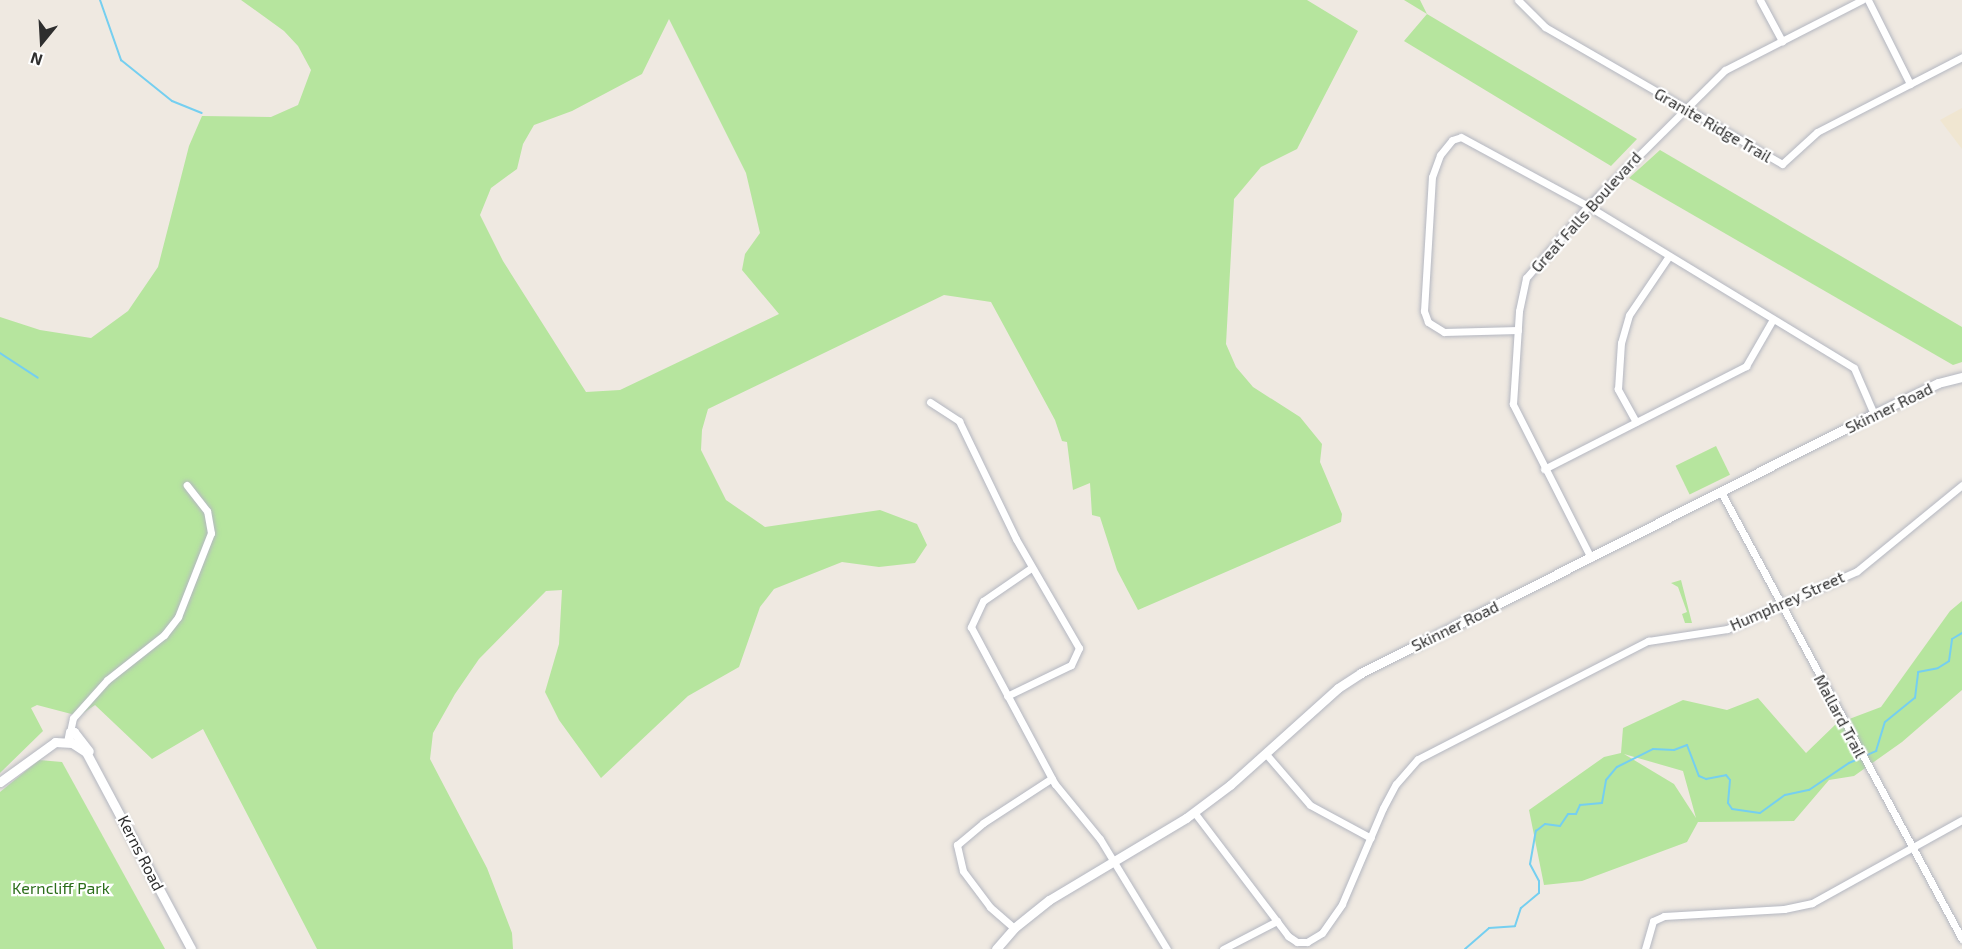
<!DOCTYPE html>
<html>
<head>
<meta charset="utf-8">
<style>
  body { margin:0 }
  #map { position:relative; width:1962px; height:949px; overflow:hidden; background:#efe9e1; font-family:"Exo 2",sans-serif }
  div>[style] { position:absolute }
  .education>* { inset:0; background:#f0e6d1 }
  .green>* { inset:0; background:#b6e59e; transform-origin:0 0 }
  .stream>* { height:2px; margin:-1px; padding:0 1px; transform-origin:1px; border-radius:1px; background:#75cff0 }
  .roads { filter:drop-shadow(0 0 2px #b4b7c1) drop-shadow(0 0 2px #b4b7c1) }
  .street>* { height:7px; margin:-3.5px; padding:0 3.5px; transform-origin:3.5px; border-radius:3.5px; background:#fff }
  .secondary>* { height:9px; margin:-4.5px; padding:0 4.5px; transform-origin:4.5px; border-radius:4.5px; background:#fff }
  span { translate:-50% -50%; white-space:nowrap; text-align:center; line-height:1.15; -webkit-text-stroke:4.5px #fff; paint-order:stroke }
  .street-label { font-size:16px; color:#2e2e2e }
  .park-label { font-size:16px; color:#2c6e1b }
  .north { position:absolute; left:12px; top:12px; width:60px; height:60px; -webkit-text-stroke:4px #fff; paint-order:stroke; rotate:198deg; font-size:16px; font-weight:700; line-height:24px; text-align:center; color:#2e2e2e }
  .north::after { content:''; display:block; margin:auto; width:21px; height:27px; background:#2e2e2e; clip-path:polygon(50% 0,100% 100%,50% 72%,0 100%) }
</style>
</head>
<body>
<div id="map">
  <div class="education">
    <i style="clip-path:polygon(1962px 108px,1962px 149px,1940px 120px)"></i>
  </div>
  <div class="green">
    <i style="clip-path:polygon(evenodd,241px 0,1307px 0,1358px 31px,1297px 149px,1261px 167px,1234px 199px,1226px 344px,1236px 367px,1253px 387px,1300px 417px,1322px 444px,1320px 462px,1342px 514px,1341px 522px,1138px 610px,1117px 570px,1100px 517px,1092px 515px,1090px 483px,1073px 490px,1067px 442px,1062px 441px,1055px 420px,991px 302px,944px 295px,708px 409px,702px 430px,701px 450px,726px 500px,765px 527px,880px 510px,917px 524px,927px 545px,915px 563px,879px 567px,842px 562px,774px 589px,760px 607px,739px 667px,688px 696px,601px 778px,559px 720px,545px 692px,559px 644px,562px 590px,546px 591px,479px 659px,455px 694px,433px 733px,430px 759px,487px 868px,512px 933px,513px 949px,317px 949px,203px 729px,152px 759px,95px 705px,79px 716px,37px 705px,31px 708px,43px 731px,0 773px,0 317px,40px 330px,91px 338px,128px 311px,158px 267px,189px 146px,202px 116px,271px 117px,298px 105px,311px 70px,298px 46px,284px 31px,241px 0,669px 19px,746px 173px,760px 233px,745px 254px,742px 270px,779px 314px,620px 390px,586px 392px,503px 261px,480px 215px,491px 188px,517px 169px,523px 144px,534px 125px,572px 111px,642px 74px,669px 19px)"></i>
    <i style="clip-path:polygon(1404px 0,1420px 0,1427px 14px,1637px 139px,1611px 166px,1404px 41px,1427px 14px)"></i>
    <i style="clip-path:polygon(1660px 150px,1962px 327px,1962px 362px,1953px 365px,1629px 178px)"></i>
    <i style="left:1716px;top:446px;width:32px;height:45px;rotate:64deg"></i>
    <i style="clip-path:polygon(1681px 580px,1692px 623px,1685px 623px,1682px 614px,1687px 612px,1678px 587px,1671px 583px)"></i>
    <i style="clip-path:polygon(evenodd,1962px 601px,1962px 690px,1902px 742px,1854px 776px,1829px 780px,1794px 821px,1698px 822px,1687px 842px,1582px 881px,1544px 885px,1529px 810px,1604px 757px,1621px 753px,1623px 728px,1683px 700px,1727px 710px,1758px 698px,1806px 753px,1836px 724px,1881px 707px,1950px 611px,1962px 601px,1624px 754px,1683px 771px,1696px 818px,1674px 784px,1624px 754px)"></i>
    <i style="clip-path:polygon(39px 760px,62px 762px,165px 949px,0 949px,0 792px)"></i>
  </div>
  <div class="stream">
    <i style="left:100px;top:0;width:64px;rotate:70.7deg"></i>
    <i style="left:121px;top:60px;width:65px;rotate:38.8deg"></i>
    <i style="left:172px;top:101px;width:32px;rotate:22deg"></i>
    <i style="left:0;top:353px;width:45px;rotate:33.3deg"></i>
    <i style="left:1465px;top:949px;width:32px;rotate:-41deg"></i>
    <i style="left:1489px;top:928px;width:26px;rotate:-4deg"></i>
    <i style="left:1515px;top:926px;width:19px;rotate:-72deg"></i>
    <i style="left:1521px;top:908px;width:23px;rotate:-40deg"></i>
    <i style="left:1539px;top:893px;width:12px;rotate:-90deg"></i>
    <i style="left:1539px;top:881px;width:19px;rotate:-118deg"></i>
    <i style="left:1530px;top:864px;width:34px;rotate:-80deg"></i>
    <i style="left:1536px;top:831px;width:11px;rotate:-38deg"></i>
    <i style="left:1545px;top:824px;width:15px;rotate:8deg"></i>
    <i style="left:1560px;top:826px;width:14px;rotate:-56deg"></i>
    <i style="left:1568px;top:814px;width:8px"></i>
    <i style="left:1576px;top:814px;width:10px;rotate:-66deg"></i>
    <i style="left:1580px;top:805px;width:22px;rotate:-5deg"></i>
    <i style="left:1602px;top:803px;width:23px;rotate:-80deg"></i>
    <i style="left:1606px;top:780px;width:17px;rotate:-50deg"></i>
    <i style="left:1617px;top:767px;width:40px;rotate:-26.6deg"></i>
    <i style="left:1653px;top:749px;width:21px;rotate:3deg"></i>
    <i style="left:1674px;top:750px;width:14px;rotate:-21deg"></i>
    <i style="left:1687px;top:745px;width:33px;rotate:69deg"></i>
    <i style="left:1699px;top:776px;width:8px;rotate:23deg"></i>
    <i style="left:1706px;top:779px;width:20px;rotate:-11deg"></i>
    <i style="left:1726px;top:775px;width:6px;rotate:51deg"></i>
    <i style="left:1730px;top:780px;width:23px;rotate:95deg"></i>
    <i style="left:1728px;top:803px;width:7px;rotate:56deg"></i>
    <i style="left:1732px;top:809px;width:28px;rotate:8deg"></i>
    <i style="left:1760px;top:813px;width:31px;rotate:-36deg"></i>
    <i style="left:1785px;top:795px;width:25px;rotate:-12deg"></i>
    <i style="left:1809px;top:790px;width:48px;rotate:-34deg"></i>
    <i style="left:1849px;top:763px;width:30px;rotate:-24deg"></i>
    <i style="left:1876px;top:751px;width:30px;rotate:-73deg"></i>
    <i style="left:1885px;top:722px;width:38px;rotate:-39deg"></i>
    <i style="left:1915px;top:698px;width:26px;rotate:-83deg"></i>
    <i style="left:1918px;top:672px;width:20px;rotate:-11deg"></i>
    <i style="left:1938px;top:668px;width:13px;rotate:-32deg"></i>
    <i style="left:1949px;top:661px;width:22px;rotate:-82deg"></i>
    <i style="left:1952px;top:639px;width:12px;rotate:-31deg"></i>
  </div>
  <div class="roads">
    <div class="street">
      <i style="left:1518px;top:0;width:38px;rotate:45deg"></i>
      <i style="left:1545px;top:27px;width:274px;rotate:30deg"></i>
      <i style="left:1782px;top:164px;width:47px;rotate:-42.4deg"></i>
      <i style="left:1817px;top:132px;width:163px;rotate:-27.3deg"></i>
      <i style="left:1760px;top:0;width:47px;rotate:61.8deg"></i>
      <i style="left:1868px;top:0;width:94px;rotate:63.4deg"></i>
      <i style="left:1518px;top:330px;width:74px;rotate:178.5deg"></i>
      <i style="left:1444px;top:332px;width:19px;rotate:-148deg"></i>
      <i style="left:1428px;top:322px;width:12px;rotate:-110deg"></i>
      <i style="left:1424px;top:311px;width:134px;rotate:-86.6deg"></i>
      <i style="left:1432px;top:177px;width:23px;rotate:-70deg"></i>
      <i style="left:1440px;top:155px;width:19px;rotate:-51deg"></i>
      <i style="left:1452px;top:140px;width:9px;rotate:-18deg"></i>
      <i style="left:1461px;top:137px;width:145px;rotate:28.5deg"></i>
      <i style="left:1588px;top:206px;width:311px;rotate:31.3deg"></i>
      <i style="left:1854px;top:368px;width:50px;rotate:66.5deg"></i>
      <i style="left:930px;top:402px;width:35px;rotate:33deg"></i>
      <i style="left:959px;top:421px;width:131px;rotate:64.2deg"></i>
      <i style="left:1016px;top:539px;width:126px;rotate:60deg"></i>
      <i style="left:1079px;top:648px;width:19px;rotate:115deg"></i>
      <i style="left:1071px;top:665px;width:71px;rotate:154.2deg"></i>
      <i style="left:1636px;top:422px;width:38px;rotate:-119deg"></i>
      <i style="left:1618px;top:389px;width:46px;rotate:-86.3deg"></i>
      <i style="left:1621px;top:343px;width:29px;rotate:-74deg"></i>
      <i style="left:1629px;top:315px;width:71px;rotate:-55.9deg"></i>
      <i style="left:1544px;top:469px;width:227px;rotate:-27deg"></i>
      <i style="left:1746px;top:366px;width:54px;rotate:-60.1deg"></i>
      <i style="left:1721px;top:492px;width:508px;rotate:61.67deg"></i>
      <i style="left:1591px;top:558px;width:173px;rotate:-116.9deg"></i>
      <i style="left:1513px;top:404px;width:93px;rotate:-86.3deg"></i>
      <i style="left:1519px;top:311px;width:34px;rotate:-78deg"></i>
      <i style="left:1526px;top:278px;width:95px;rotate:-49.3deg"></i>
      <i style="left:1588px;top:206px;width:193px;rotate:-44.8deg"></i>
      <i style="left:1725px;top:70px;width:154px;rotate:-27.1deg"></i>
      <i style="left:1031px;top:568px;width:58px;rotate:145.5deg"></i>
      <i style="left:983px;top:601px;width:29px;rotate:115deg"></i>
      <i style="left:971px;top:627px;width:178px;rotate:61.9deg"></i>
      <i style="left:1055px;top:784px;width:71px;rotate:50.7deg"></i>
      <i style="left:1100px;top:839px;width:129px;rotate:58.7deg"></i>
      <i style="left:70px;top:732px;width:14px;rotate:-78deg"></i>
      <i style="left:73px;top:718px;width:51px;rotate:-48.2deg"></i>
      <i style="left:107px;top:680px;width:73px;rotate:-38.3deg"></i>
      <i style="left:164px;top:635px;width:23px;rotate:-52deg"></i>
      <i style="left:178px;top:617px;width:90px;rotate:-68.6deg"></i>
      <i style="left:211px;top:533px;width:22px;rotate:-100deg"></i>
      <i style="left:207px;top:511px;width:33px;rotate:-128deg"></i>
      <i style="left:1266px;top:754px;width:67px;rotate:49.2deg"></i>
      <i style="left:1310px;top:805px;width:69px;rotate:28.4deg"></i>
      <i style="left:1194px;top:812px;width:156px;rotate:52.8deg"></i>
      <i style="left:1288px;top:936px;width:11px;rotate:34deg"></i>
      <i style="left:1297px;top:942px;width:10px"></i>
      <i style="left:1307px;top:942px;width:17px;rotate:-31deg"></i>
      <i style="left:1322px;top:933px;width:35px;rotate:-55deg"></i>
      <i style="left:1342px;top:904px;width:104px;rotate:-66.9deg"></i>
      <i style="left:1383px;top:808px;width:27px;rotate:-62deg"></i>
      <i style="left:1396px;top:784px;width:33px;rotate:-49deg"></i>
      <i style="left:1418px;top:759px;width:259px;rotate:-27.2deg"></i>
      <i style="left:1648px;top:641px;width:80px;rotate:-8.6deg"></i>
      <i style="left:1727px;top:629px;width:142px;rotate:-24deg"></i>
      <i style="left:1857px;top:571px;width:136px;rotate:-39.3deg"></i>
      <i style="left:1014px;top:928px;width:32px;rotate:-139deg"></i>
      <i style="left:990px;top:907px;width:45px;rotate:-126.9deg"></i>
      <i style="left:963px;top:871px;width:27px;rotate:-103deg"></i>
      <i style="left:957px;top:845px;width:34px;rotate:-40deg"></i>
      <i style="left:983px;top:823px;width:82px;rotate:-33.1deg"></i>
      <i style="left:1223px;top:949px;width:61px;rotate:-27.4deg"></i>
      <i style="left:1645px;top:949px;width:29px;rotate:-74deg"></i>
      <i style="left:1653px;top:921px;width:12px;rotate:-24deg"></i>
      <i style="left:1664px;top:916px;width:120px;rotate:-3.3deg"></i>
      <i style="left:1784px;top:909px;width:29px;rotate:-12deg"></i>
      <i style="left:1812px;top:903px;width:171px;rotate:-29deg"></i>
    </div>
    <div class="secondary">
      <i style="left:68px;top:742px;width:10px;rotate:-79deg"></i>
      <i style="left:70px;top:732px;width:4px"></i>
      <i style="left:74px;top:732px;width:24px;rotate:52deg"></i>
      <i style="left:0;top:782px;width:68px;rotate:-36deg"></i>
      <i style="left:55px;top:742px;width:17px;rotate:3deg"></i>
      <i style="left:72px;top:743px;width:17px;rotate:33deg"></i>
      <i style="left:86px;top:752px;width:223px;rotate:61.9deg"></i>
      <i style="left:996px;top:949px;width:28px;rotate:-49deg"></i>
      <i style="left:1014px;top:928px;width:45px;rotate:-38.7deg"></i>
      <i style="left:1049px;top:900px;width:160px;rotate:-30.9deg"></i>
      <i style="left:1186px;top:818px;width:55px;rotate:-36.9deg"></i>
      <i style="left:1230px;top:785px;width:145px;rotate:-41.9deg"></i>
      <i style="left:1338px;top:688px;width:27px;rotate:-33deg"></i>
      <i style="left:1361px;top:673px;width:575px;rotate:-26.79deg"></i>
      <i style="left:1874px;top:414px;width:71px;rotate:-25.8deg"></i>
      <i style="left:1938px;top:383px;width:25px;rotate:-14deg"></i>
    </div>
  </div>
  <div class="street-label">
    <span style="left:1713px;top:125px;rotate:30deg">Granite Ridge Trail</span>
    <span style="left:1586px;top:212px;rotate:-48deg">Great Falls Boulevard</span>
    <span style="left:1889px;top:408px;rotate:-26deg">Skinner Road</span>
    <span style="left:1787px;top:601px;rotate:-24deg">Humphrey Street</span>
    <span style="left:1455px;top:626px;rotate:-26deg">Skinner Road</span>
    <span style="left:1840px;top:716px;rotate:62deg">Mallard Trail</span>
    <span style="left:141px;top:853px;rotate:63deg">Kerns Road</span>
  </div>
  <div class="park-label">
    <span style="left:61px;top:888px">Kerncliff Park</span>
  </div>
  <div class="north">N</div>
</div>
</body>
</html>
